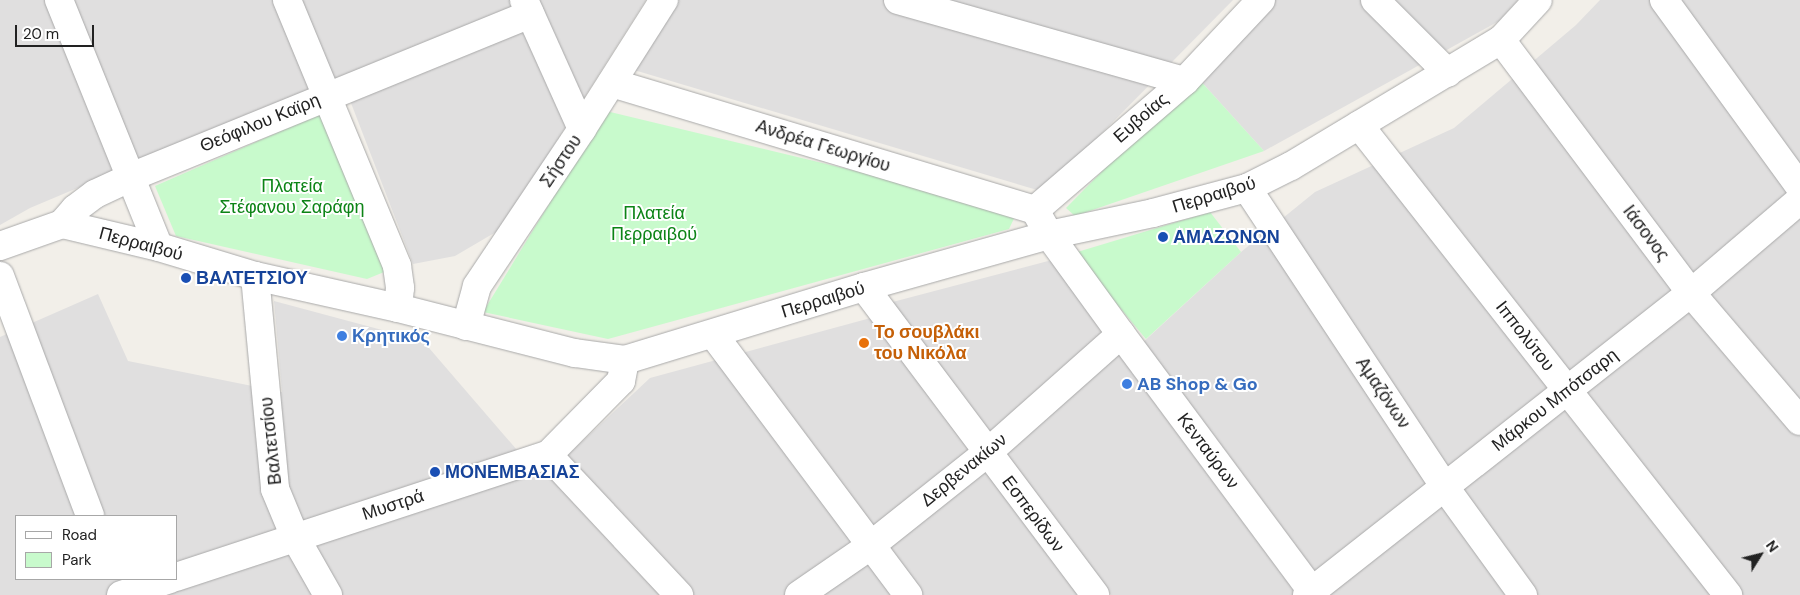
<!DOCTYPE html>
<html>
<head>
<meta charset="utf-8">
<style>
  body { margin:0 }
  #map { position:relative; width:1800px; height:595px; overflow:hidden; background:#f2efe9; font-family:"DM Sans",sans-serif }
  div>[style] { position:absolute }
  .residential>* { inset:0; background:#e0dfdf }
  .park>* { inset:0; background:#c8facc }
  .roads { filter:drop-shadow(0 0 1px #a9a9a9) drop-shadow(0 0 1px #a9a9a9) }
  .minor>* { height:28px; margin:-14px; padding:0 14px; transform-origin:14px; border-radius:14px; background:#fff }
  .dots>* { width:14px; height:14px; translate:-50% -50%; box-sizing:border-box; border:2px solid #fff; border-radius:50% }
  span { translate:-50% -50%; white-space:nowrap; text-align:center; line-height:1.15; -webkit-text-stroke:4px #fff; paint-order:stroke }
  .street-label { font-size:18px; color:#222 }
  .park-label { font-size:18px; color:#0c8416 }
  .transit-label { font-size:18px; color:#164399; font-weight:700 }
  .left { translate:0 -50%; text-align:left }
  .food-label { font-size:18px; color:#c56008; font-weight:700 }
  .shop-label { font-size:18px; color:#366cbe; font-weight:700 }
  .legend { position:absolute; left:15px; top:515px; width:162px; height:65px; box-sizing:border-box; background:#fff; border:1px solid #a7a7a7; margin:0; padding:6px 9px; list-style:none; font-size:15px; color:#222 }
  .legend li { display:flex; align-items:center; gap:10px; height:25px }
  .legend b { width:25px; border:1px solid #a7a7a7 }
  .north { position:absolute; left:1735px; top:530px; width:50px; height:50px; -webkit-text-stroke:4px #fff; paint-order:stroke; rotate:54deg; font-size:14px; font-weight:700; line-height:20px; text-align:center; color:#222 }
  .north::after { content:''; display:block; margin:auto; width:18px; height:22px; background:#222; clip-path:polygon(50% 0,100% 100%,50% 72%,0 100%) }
  .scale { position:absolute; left:15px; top:25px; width:79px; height:22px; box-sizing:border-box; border:2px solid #222; border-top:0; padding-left:6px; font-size:15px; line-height:18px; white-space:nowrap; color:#222; -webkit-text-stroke:4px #fff; paint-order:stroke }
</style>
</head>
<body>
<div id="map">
  <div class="residential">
    <i style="clip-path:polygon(0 0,646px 0,501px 229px,455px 256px,413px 264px,341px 77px,30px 208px,0 225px)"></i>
    <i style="clip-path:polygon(679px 0,1233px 0,1044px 192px,634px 70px)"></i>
    <i style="clip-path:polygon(1274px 0,1518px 0,1499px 21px,1264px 151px,1196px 76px)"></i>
    <i style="clip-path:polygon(1600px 0,1800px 0,1800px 595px,1111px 595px,885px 304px,1052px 260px,1127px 357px,1241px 252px,1315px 192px,1454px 128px,1576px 25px)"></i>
    <i style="clip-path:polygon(evenodd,98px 294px,128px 361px,282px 392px,274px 301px,423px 341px,542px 479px,650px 378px,878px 316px,1083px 595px,0 595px,0 337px,98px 294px,16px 516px,176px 516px,176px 579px,16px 579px,16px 516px)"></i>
  </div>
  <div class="park">
    <i style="clip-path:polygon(1196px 76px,1264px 151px,1075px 216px,1066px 208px)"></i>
    <i style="clip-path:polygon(327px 111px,389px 270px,367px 279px,176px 236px,155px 186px)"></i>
    <i style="clip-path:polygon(606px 111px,1018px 210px,1009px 229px,608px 339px,483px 312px)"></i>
    <i style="clip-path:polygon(1210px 212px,1241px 252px,1146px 339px,1074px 253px)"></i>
  </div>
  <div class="roads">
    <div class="minor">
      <i style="left:59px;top:0;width:266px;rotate:68deg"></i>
      <i style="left:287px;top:0;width:288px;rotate:67.5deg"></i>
      <i style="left:397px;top:266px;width:22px;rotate:82deg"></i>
      <i style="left:400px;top:288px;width:20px;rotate:96deg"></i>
      <i style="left:524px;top:0;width:141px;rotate:65.8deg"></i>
      <i style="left:898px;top:0;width:298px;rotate:15.8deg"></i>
      <i style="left:1261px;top:0;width:111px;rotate:133.2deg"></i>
      <i style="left:1185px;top:81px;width:198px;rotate:139.3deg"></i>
      <i style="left:1035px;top:210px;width:29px;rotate:61deg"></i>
      <i style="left:1049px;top:235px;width:122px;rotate:54deg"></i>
      <i style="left:1121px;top:334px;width:325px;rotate:53.4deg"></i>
      <i style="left:1375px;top:0;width:103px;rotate:45deg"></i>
      <i style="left:1664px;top:0;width:231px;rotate:54deg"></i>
      <i style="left:1501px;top:40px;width:316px;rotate:53.1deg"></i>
      <i style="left:1691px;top:293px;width:168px;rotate:49.6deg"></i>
      <i style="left:612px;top:83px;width:442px;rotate:16.7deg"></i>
      <i style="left:1359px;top:125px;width:598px;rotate:51.86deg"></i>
      <i style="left:1247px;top:188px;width:357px;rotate:56.5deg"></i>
      <i style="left:1444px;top:486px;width:135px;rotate:54.1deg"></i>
      <i style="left:62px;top:224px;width:100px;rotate:13.3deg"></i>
      <i style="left:159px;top:247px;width:100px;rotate:16.8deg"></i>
      <i style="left:255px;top:276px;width:147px;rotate:12.6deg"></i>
      <i style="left:398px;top:308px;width:183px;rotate:14.3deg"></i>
      <i style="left:575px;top:353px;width:50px;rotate:8deg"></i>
      <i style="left:625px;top:360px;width:250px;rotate:-17deg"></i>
      <i style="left:864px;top:287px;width:192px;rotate:-15.7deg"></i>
      <i style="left:1049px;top:235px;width:106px;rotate:-11.9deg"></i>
      <i style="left:1153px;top:213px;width:97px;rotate:-14.9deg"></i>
      <i style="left:1247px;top:188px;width:49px;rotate:-26.6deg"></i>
      <i style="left:1291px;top:166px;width:245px;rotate:-31deg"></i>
      <i style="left:1501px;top:40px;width:54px;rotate:-47.2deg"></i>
      <i style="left:0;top:246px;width:66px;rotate:-19.5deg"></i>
      <i style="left:62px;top:224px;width:20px;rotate:-49deg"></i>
      <i style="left:75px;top:209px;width:25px;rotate:-37deg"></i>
      <i style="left:95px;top:194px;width:40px;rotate:-25deg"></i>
      <i style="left:131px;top:177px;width:431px;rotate:-22.2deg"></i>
      <i style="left:0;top:276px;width:256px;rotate:69.4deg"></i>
      <i style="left:255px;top:276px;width:214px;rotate:84.6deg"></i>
      <i style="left:275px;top:489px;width:52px;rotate:67.4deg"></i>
      <i style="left:295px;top:537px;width:67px;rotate:60.4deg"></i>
      <i style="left:864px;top:287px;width:385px;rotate:53.1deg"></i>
      <i style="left:466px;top:326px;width:41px;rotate:-74.6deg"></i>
      <i style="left:477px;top:286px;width:189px;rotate:-56.2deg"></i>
      <i style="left:582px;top:129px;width:153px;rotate:-57.6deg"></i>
      <i style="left:713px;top:334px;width:326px;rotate:53.2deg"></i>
      <i style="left:548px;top:455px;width:192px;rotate:46.9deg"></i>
      <i style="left:176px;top:577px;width:391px;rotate:-18.2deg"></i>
      <i style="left:548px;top:455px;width:104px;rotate:-45.4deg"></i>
      <i style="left:621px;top:381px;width:21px;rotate:-79deg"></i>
      <i style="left:121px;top:595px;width:52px;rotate:-18.1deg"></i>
      <i style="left:799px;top:595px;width:86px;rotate:-34.6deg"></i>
      <i style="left:870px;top:546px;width:149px;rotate:-38.5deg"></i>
      <i style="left:987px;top:453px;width:179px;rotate:-41.6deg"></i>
      <i style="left:1307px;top:595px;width:489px;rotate:-38.2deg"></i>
      <i style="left:1691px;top:293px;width:143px;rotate:-40.5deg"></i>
    </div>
  </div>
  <div class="dots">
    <i style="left:1163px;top:237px;background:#1a4fb4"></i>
    <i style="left:186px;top:278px;background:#1a4fb4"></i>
    <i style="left:342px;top:336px;background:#3f7fe0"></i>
    <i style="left:864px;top:343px;background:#e8710a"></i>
    <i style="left:1127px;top:384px;background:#3f7fe0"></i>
    <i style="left:435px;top:472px;background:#1a4fb4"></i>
  </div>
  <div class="street-label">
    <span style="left:1141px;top:118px;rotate:-41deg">Ευβοίας</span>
    <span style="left:260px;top:123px;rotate:-22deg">Θεόφιλου Καϊρη</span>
    <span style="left:823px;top:146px;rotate:17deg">Ανδρέα Γεωργίου</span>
    <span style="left:561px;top:161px;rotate:-56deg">Σήστου</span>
    <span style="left:1214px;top:195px;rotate:-17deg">Περραιβού</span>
    <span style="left:1646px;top:233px;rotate:53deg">Ιάσονος</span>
    <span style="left:141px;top:244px;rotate:15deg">Περραιβού</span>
    <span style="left:823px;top:300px;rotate:-17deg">Περραιβού</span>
    <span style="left:1525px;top:336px;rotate:52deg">Ιππολύτου</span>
    <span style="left:1383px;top:393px;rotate:56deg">Αμαζόνων</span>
    <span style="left:1555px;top:400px;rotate:-38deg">Μάρκου Μπότσαρη</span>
    <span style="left:271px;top:441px;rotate:-96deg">Βαλτετσίου</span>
    <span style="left:1208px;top:451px;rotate:53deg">Κενταύρων</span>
    <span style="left:964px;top:470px;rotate:-39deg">Δερβενακίων</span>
    <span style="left:393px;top:505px;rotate:-18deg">Μυστρά</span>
    <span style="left:1033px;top:514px;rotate:53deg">Εσπερίδων</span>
  </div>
  <div class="park-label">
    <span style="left:292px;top:197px">Πλατεία<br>Στέφανου Σαράφη</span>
    <span style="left:654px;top:224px">Πλατεία<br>Περραιβού</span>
  </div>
  <div class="transit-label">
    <span class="left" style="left:1173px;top:237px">ΑΜΑΖΩΝΩΝ</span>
    <span class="left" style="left:196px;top:278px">ΒΑΛΤΕΤΣΙΟΥ</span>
    <span class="left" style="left:445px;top:472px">ΜΟΝΕΜΒΑΣΙΑΣ</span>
  </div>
  <div class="food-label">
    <span class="left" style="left:874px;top:343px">Το σουβλάκι<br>του Νικόλα</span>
  </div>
  <div class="shop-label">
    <span class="left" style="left:352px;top:336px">Κρητικός</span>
    <span class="left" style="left:1137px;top:384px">AB Shop &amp; Go</span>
  </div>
  <ul class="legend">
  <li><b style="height:6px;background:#fff"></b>Road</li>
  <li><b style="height:14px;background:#c8facc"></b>Park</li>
  </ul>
  <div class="north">N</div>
  <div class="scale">20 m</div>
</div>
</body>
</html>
